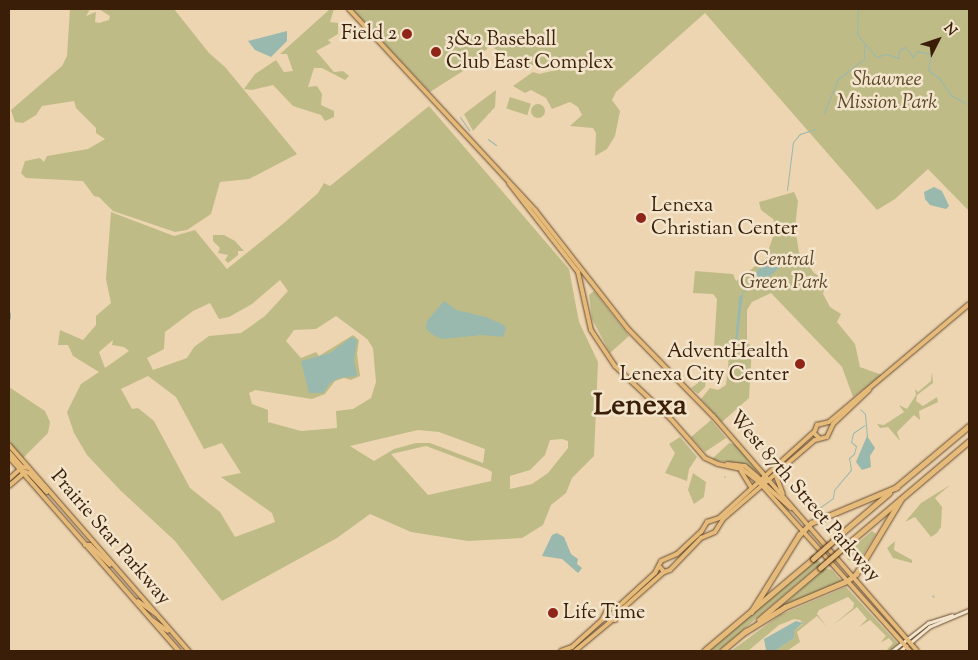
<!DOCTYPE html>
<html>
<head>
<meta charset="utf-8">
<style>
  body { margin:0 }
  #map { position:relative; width:978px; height:660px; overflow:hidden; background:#edd5b1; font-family:"Sorts Mill Goudy",serif }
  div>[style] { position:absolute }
  .green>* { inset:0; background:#bfbb87; transform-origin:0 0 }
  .round { border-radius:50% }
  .water>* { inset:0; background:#99b8ae }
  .stream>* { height:1px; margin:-0.5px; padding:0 0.5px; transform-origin:0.5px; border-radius:0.5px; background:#99b8ae }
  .river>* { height:4px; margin:-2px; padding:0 2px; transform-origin:2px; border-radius:2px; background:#99b8ae }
  .roads { filter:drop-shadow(0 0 1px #674c32) drop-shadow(0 0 1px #674c32) }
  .minor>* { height:2.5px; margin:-1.25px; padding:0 1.25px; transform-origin:1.25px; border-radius:1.25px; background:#f3e4cc }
  .major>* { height:4px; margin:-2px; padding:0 2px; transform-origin:2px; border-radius:2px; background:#e6ba78 }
  .highway>* { height:4.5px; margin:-2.25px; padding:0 2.25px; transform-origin:2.25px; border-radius:2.25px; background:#e6ba78 }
  .bridges { filter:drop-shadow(0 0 1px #3a1e07) drop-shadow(0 0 1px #3a1e07) }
  .highway-bridge>* { height:4.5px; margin:-2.25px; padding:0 2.25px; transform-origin:2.25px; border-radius:2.25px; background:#e6ba78 }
  .dots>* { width:14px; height:14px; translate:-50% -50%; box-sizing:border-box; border:2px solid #f3e4cc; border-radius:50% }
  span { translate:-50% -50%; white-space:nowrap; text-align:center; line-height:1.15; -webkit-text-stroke:5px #f3e4cc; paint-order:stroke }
  .poi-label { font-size:20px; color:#3a1e07 }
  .right { translate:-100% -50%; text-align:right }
  .left { translate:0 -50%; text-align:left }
  .park-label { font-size:20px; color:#5b4527; font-style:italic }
  .street-label { font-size:20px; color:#3a1e07 }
  .town-label { font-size:30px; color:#3a1e07; font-weight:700 }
  .frame { position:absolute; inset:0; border:10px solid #3a1e07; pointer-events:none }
  .north { position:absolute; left:913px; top:15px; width:50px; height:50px; -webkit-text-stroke:4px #f3e4cc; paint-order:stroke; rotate:49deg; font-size:14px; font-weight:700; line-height:20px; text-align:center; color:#3a1e07 }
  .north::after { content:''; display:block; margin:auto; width:18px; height:22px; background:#3a1e07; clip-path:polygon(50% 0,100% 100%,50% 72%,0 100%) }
</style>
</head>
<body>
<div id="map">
  <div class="green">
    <i style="clip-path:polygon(70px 9px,90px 9px,86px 16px,96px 12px,95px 22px,99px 23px,109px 20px,110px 16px,99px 9px,174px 9px,209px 53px,225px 67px,297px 154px,249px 179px,220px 182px,211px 214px,187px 230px,175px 232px,113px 211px,99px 197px,94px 196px,83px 181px,26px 178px,21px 173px,25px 161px,40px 158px,44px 162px,47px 156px,88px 149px,105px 139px,96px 133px,96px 128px,76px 108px,74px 101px,42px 106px,36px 115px,23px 123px,15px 122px,11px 110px,62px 66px,67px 56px)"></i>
    <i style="clip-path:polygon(330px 9px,334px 9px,330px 22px,338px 23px,338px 34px,328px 40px,331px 43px,316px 51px,334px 72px,343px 71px,349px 76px,345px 80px,322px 68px,314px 68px,308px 87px,317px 86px,322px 94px,321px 105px,334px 111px,334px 117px,325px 121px,321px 115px,293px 106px,273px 85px,252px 90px,244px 89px,255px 74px,276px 60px,284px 72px,293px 71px,287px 54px,280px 54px)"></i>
    <i style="clip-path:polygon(352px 9px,969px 9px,969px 211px,928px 169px,895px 199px,877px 210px,705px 13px,616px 92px,612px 100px,620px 111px,615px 136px,607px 149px,595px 156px,596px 133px,593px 128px,570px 126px,582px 115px,578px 107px,570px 102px,552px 109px,546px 98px,531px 90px,525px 93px,513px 86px,533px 72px,539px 74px,556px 70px,558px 62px,541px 67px,527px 64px,518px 70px,514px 66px,516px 61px,490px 46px,463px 71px,430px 92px)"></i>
    <i style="clip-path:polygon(496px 90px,495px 107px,473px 131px,464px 114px)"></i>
    <i style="left:510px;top:97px;width:22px;height:12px;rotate:18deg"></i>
    <i class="round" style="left:531px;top:104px;width:14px;height:14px"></i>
    <i style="clip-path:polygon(evenodd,429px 106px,569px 269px,579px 322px,598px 362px,594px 456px,572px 478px,566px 493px,551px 505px,543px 525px,522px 538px,468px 541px,411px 532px,370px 514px,337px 538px,222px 601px,175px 541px,120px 490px,87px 455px,74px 433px,67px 412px,81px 384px,99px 372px,73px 356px,68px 345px,58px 345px,60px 330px,83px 340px,96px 325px,96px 316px,111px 303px,106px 279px,111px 212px,174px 236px,195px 230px,227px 269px,284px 223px,318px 193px,324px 183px,330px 186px,429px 106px,280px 280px,288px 291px,265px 316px,241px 333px,209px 336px,194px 347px,187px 358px,153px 370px,147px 358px,164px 349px,165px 332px,193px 311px,210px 303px,219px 319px,229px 317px,252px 304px,280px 280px,429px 106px,336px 316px,367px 339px,373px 348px,376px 382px,371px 398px,353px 409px,336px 411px,337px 428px,301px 431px,268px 422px,268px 410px,252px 404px,249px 393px,255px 390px,312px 399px,325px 394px,335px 381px,344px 378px,351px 380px,360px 376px,357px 354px,359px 340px,353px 335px,319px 356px,316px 352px,301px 358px,286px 341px,294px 330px,316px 329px,336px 316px,429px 106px,113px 340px,112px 345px,124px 347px,129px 351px,105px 368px,99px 352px,113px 340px,429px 106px,148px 376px,176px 397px,204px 449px,222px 443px,241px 473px,221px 477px,272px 513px,275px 522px,235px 537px,220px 512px,190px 488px,154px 421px,138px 408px,132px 409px,121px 389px,148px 376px,429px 106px,418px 430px,439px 432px,485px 449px,483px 463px,430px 443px,416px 443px,394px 449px,374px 461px,350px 446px,418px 430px,429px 106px,562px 439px,568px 441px,568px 448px,548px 473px,532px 484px,510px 489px,510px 476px,530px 470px,545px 455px,550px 440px,562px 439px,429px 106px,426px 446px,487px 469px,492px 472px,491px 481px,428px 495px,391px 454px,426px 446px)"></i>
    <i style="clip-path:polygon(794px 192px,798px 201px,795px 228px,799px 252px,814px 273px,826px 280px,823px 294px,830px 307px,841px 314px,837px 322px,855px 344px,860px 367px,882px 375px,853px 397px,842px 367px,771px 293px,752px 302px,747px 310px,747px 342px,752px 347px,749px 398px,722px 422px,701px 399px,710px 388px,718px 390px,726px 385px,729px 356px,723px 352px,731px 353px,732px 348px,714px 347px,717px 299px,713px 294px,693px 293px,695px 271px,733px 274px,736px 281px,766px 258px,776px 227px,773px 219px,761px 210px,759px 202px)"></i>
    <i style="clip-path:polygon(213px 235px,224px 235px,235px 241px,244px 251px,238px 251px,238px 255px,228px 263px,225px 260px,228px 255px,218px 253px,220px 248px,213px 241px)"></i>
    <i style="clip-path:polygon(594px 291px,629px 336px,610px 353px,592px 319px,589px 295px)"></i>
    <i style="clip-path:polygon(932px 372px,933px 383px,917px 395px,916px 401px,923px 406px,937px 397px,938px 402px,919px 411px,920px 420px,914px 415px,897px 432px,900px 441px,888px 427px,880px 428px,877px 424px,884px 425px,904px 412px,899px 405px,907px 409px,916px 395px,915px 389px,918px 392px,931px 381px)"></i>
    <i style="clip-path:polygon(707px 375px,705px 387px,698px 394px,691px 388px,698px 383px,699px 376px)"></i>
    <i style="clip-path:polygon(9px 387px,45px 411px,50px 422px,48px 433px,21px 460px,9px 445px)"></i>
    <i style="clip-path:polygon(711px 420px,726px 438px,705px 452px,691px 437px)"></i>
    <i style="clip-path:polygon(680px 437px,697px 457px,689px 469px,687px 481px,665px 473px,675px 453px,669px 444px)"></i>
    <i style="clip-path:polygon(729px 443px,736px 445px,759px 474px,739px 463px,711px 460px)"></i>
    <i style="clip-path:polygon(693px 473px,706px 482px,704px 497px,694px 504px,688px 490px)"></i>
    <i style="clip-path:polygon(950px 485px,935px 498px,942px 507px,941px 527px,937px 533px,931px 537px,915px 517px,905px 522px,921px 503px)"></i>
    <i style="clip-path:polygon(872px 531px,876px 534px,858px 563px,848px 560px,846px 553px)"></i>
    <i style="clip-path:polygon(895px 541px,894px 550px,912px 560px,912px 563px,893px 558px,887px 548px)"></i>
    <i style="clip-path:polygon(816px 559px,821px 563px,818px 566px,718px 651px,709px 651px)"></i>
    <i style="clip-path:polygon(824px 568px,832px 570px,842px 582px,779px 609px)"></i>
    <i style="clip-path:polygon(846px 587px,898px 644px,890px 651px,886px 651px,893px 643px,889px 638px,882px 642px,881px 642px,886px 636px,870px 620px,859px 627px,867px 619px,857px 607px,833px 625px,853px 608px,854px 603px,848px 597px,819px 610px,817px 614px,827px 627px,817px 616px,797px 632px,800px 642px,787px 651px,775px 651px,794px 638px,794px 631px,803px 624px,800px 620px,794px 619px,779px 625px,748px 651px,731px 651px,780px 615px)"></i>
  </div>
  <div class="water">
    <i style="clip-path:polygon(287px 31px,287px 41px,271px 57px,255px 50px,248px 41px)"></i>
    <i style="clip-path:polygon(934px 187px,942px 191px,949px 206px,946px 209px,930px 205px,925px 199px,924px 192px)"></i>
    <i style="clip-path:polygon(767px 257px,773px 259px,779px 268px,768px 278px,752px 280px,754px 288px,749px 287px,743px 294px,737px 345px,735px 342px,739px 298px)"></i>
    <i style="clip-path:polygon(444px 301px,456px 310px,486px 317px,504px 325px,506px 329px,503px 337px,482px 335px,442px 339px,433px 335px,426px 329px,427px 321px)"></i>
    <i style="clip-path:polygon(352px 337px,357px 340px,354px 360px,357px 376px,339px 378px,330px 383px,323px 393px,309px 393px,301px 361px,330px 353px)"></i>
    <i style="clip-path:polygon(867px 436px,875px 448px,870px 456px,871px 467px,862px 470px,856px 462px)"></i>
    <i style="clip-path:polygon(557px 533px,564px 537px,571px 554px,578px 559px,577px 564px,582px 568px,578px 573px,562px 559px,542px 556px,552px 535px)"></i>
    <i style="clip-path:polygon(796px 621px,803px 623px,794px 631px,794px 638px,775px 651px,766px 650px,764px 639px)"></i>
  </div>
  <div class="stream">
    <i style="left:858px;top:9px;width:25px;rotate:92deg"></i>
    <i style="left:857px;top:34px;width:30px;rotate:50deg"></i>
    <i style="left:876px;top:57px;width:10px;rotate:-17deg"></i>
    <i style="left:886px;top:54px;width:13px;rotate:18deg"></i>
    <i style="left:898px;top:58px;width:7px;rotate:-82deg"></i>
    <i style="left:899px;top:51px;width:7px;rotate:-34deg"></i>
    <i style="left:905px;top:47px;width:13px;rotate:51deg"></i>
    <i style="left:913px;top:57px;width:7px;rotate:-56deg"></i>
    <i style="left:917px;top:51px;width:14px;rotate:12deg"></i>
    <i style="left:931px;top:54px;width:16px;rotate:101deg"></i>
    <i style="left:928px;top:70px;width:14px;rotate:36deg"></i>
    <i style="left:939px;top:78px;width:21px;rotate:55deg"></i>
    <i style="left:951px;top:95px;width:21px;rotate:29deg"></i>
    <i style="left:824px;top:113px;width:35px;rotate:-68deg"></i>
    <i style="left:837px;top:80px;width:34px;rotate:-38deg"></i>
    <i style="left:864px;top:59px;width:14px;rotate:-90deg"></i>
    <i style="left:460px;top:117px;width:16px;rotate:55deg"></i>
    <i style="left:488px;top:139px;width:10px;rotate:37deg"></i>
    <i style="left:787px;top:190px;width:48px;rotate:-82.9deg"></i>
    <i style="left:793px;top:142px;width:11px;rotate:-49deg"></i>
    <i style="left:800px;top:134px;width:16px;rotate:-18deg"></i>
    <i style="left:860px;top:409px;width:7px;rotate:45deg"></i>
    <i style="left:865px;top:414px;width:23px;rotate:85deg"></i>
    <i style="left:724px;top:477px;width:1px;rotate:-45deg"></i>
    <i style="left:815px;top:512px;width:6px;rotate:81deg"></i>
    <i style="left:811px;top:514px;width:27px;rotate:-36deg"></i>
    <i style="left:833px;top:498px;width:8px;rotate:-83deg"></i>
    <i style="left:834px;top:490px;width:26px;rotate:-50deg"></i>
    <i style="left:851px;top:470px;width:12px;rotate:-99deg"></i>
    <i style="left:849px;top:458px;width:6px;rotate:-39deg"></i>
    <i style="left:854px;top:454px;width:8px;rotate:-76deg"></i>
    <i style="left:856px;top:446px;width:6px;rotate:-141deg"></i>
    <i style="left:851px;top:442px;width:9px;rotate:-77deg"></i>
    <i style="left:853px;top:433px;width:14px;rotate:-34deg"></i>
    <i style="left:932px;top:596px;width:1px;rotate:-45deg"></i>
    <i style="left:933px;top:597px;width:1px;rotate:-45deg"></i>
  </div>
  <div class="river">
    <i style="left:9px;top:314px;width:4px;rotate:90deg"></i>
  </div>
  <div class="roads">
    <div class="minor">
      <i style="left:910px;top:643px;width:25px;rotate:-40deg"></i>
      <i style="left:929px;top:627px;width:43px;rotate:-23deg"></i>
      <i style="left:892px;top:651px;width:46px;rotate:-37.9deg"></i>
      <i style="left:928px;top:623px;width:25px;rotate:-18deg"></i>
      <i style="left:900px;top:651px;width:8px;rotate:-40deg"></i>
    </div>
    <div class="major">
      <i style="left:349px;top:9px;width:274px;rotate:47.2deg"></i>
      <i style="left:535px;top:210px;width:151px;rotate:52deg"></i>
      <i style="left:628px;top:329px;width:122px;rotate:45.7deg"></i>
      <i style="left:713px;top:416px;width:311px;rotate:49deg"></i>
      <i style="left:509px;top:183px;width:113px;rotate:52.2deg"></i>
      <i style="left:578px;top:272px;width:59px;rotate:77.4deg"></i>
      <i style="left:591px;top:330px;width:43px;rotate:56.3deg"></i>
      <i style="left:615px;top:366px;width:76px;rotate:43.4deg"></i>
      <i style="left:670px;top:418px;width:53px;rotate:48.8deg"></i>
      <i style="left:705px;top:458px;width:14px;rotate:25deg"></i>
      <i style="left:718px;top:464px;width:25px;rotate:12deg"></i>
      <i style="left:742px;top:469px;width:20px;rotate:37deg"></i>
      <i style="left:758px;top:481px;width:228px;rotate:48.2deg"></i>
      <i style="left:819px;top:438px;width:7px;rotate:-135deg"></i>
      <i style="left:814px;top:433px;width:9px;rotate:-69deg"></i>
      <i style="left:817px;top:425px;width:12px;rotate:-14deg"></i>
      <i style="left:829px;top:422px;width:183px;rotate:-40.1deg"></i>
      <i style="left:9px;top:445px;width:274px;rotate:48.9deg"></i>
      <i style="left:9px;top:452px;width:20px;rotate:49deg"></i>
      <i style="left:22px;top:467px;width:7px;rotate:8deg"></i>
      <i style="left:9px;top:457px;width:258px;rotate:48.8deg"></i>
      <i style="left:727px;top:464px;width:18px;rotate:6deg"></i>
      <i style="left:745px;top:466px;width:23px;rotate:41deg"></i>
      <i style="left:762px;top:481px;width:7px"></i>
      <i style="left:20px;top:470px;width:9px;rotate:18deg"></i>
      <i style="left:29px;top:473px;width:26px;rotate:47deg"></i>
      <i style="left:741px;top:471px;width:19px;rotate:58deg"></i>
      <i style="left:776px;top:476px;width:19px;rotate:69deg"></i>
      <i style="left:9px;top:479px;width:15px;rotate:-42deg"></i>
      <i style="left:764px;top:484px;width:36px;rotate:42deg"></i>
      <i style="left:9px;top:486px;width:20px;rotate:-41deg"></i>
      <i style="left:85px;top:545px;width:5px"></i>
      <i style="left:90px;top:545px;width:28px;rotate:45deg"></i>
      <i style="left:659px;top:566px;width:8px;rotate:50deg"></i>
      <i style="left:664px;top:572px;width:6px;rotate:-18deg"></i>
      <i style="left:670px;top:570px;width:45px;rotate:-45.9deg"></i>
      <i style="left:701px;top:538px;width:15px;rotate:-23deg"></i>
      <i style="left:715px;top:532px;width:15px;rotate:-58deg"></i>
      <i style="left:723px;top:519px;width:121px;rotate:-40.7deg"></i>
      <i style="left:815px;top:440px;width:12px;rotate:-14deg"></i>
      <i style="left:827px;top:437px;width:14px;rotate:-65deg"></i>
      <i style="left:833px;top:424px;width:50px;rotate:-43.4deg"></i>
      <i style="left:138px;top:601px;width:22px;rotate:36deg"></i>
      <i style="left:606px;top:613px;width:8px;rotate:67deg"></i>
      <i style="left:609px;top:620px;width:6px"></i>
      <i style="left:615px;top:620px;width:10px;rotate:-61deg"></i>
      <i style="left:620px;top:611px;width:59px;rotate:-41.6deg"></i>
      <i style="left:152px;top:620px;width:19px;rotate:35deg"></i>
      <i style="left:561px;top:651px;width:12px;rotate:-20deg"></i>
      <i style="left:572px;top:647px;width:40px;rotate:-42deg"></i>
      <i style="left:602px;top:620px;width:11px;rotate:-63deg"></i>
      <i style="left:607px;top:610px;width:14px;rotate:-21deg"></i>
      <i style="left:620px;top:605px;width:47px;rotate:-42.4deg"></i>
      <i style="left:655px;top:573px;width:13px;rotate:-63deg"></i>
      <i style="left:661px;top:561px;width:17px;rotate:-24deg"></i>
      <i style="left:677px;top:554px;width:33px;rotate:-43deg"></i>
      <i style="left:701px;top:532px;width:12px;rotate:-59deg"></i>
      <i style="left:707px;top:522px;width:13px;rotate:-18deg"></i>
      <i style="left:719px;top:518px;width:128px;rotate:-42.2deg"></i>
      <i style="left:575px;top:651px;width:47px;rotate:-39.8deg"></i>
    </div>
    <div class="highway">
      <i style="left:895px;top:488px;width:97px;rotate:-40deg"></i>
      <i style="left:835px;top:539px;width:71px;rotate:-40.4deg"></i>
      <i style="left:843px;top:548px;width:165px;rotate:-40.3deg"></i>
      <i style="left:751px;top:612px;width:91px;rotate:-58.1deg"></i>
      <i style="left:799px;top:535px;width:17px;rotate:-45deg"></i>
      <i style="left:811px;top:523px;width:93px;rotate:-22.7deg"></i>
      <i style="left:759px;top:620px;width:80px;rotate:-40.4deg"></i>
      <i style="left:745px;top:632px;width:47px;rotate:-32deg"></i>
      <i style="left:785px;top:607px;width:67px;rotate:-22.8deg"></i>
      <i style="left:847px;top:581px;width:11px;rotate:-38deg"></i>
      <i style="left:856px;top:574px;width:87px;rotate:-59deg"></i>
      <i style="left:704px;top:651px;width:143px;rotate:-40.2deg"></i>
      <i style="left:722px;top:651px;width:31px;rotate:-40deg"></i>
    </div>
  </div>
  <div class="bridges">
    <div class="highway-bridge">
      <i style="left:813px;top:559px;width:30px;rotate:-42deg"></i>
      <i style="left:820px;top:568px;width:30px;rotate:-41deg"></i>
    </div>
  </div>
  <div class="dots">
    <i style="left:407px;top:34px;background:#8f2418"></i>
    <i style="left:436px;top:52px;background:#8f2418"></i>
    <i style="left:641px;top:218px;background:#8f2418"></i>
    <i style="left:800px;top:364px;background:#8f2418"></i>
    <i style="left:553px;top:613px;background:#8f2418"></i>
  </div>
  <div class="poi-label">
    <span class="right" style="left:397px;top:34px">Field 2</span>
    <span class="left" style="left:446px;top:52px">3&amp;2 Baseball<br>Club East Complex</span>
    <span class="left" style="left:651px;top:218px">Lenexa<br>Christian Center</span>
    <span class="right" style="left:789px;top:364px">AdventHealth<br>Lenexa City Center</span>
    <span class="left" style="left:563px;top:613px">Life Time</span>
  </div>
  <div class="park-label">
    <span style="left:887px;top:92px">Shawnee<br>Mission Park</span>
    <span style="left:784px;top:272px">Central<br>Green Park</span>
  </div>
  <div class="street-label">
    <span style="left:804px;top:497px;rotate:49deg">West 87th Street Parkway</span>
    <span style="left:110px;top:538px;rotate:49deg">Prairie Star Parkway</span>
  </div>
  <div class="town-label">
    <span style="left:640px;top:407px">Lenexa</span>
  </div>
  <div class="frame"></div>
  <div class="north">N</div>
</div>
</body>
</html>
